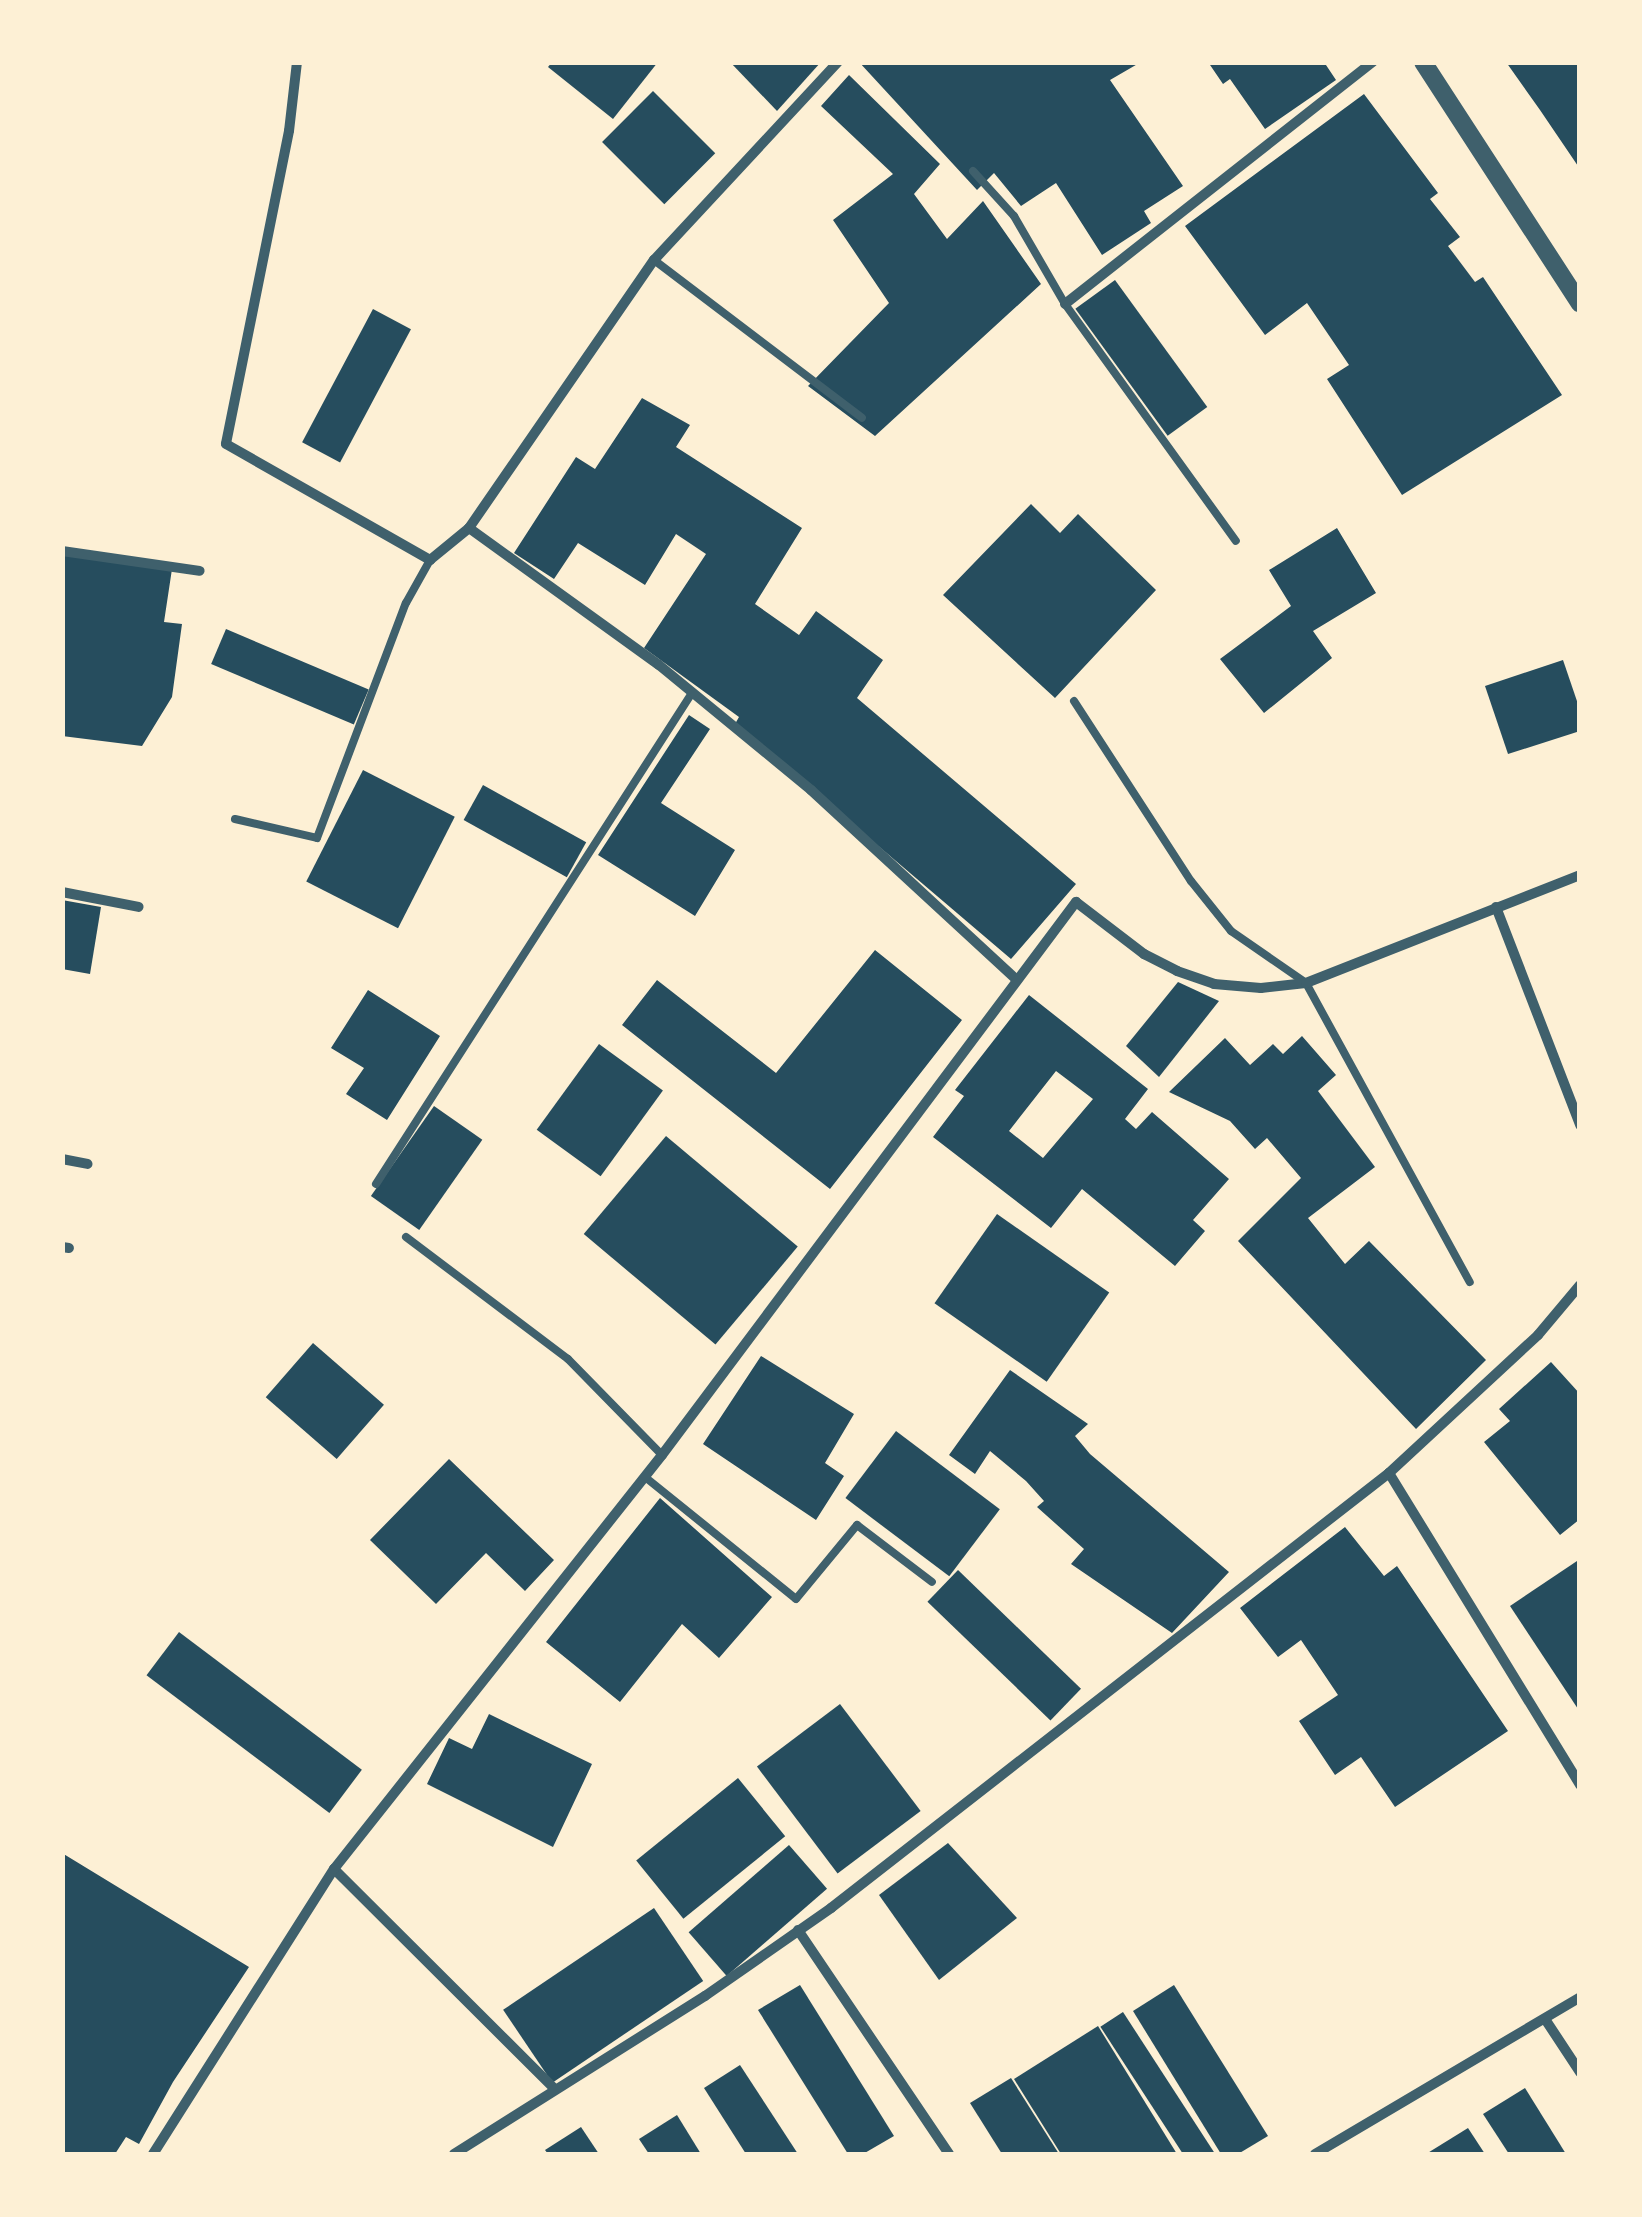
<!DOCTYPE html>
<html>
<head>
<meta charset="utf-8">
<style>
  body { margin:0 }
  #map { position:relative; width:1642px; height:2217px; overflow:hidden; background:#fdf0d5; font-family:"Times New Roman",serif }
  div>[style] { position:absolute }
  .building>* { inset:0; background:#264d5e; transform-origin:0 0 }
  .service>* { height:8px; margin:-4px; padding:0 4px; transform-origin:4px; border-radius:4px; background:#3f606c }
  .minor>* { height:10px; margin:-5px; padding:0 5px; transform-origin:5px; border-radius:5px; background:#3f606c }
  .tertiary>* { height:18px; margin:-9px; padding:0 9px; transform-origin:9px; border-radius:9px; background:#3f606c }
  span { translate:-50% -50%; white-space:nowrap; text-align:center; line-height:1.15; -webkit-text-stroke:10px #fdf0d5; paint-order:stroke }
  .frame { position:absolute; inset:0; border:65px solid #fdf0d5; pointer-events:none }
</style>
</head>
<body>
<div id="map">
  <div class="building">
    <i style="clip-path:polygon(552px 62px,658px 62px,613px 119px,548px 67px)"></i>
    <i style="clip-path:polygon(730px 62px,821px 62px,777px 111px)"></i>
    <i style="clip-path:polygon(859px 62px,1141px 62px,1110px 80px,1183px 186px,1144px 211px,1151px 223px,1102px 255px,1056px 183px,1021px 206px,994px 173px,977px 190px)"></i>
    <i style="clip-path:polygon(1208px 62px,1324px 62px,1336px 80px,1265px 129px,1230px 79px,1223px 84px)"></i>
    <i style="clip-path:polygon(1506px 62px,1580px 62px,1580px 169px,1540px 110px)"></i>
    <i style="clip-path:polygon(849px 75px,940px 164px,914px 194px,947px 239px,983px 201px,1041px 284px,875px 436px,808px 386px,889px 303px,833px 220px,893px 174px,821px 106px)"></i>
    <i style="left:653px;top:91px;width:88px;height:72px;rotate:45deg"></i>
    <i style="clip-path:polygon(1364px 94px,1438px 193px,1430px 199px,1460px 237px,1448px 246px,1475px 282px,1483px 277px,1562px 395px,1402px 495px,1327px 379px,1349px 365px,1307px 303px,1265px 335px,1185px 226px)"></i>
    <i style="left:1115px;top:280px;width:157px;height:49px;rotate:54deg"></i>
    <i style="left:373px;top:309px;width:43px;height:151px;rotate:28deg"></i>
    <i style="clip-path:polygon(642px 398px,690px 425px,676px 447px,802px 528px,755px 604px,799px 635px,816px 611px,883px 660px,857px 698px,1076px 884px,1011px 959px,735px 724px,739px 717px,644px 648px,706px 554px,676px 534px,645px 585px,578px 543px,554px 579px,514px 553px,576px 457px,595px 469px)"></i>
    <i style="clip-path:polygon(1031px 504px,1060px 533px,1078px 514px,1156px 590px,1055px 698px,943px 595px)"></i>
    <i style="clip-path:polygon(1337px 528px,1376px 593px,1313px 631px,1332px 658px,1264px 713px,1220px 659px,1291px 606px,1269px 570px)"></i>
    <i style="clip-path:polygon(62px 554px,172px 569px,164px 622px,182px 624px,172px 697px,142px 746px,62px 736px)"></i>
    <i style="left:226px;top:629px;width:155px;height:38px;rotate:23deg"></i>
    <i style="clip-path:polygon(1563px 660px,1580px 710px,1580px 731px,1508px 754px,1485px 686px)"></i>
    <i style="clip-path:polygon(689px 715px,710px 729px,661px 803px,735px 850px,695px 916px,598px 855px)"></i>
    <i style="left:363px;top:770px;width:103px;height:125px;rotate:27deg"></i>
    <i style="left:483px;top:785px;width:118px;height:40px;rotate:29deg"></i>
    <i style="clip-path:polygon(62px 900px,101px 907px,90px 974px,62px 969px)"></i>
    <i style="clip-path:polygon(875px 950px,962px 1020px,830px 1189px,622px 1025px,657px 980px,776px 1073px)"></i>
    <i style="clip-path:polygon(1178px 982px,1219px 1001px,1159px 1077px,1126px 1046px)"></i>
    <i style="clip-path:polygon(368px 990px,440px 1036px,387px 1120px,346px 1094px,364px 1068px,331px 1048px)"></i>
    <i style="clip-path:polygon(evenodd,1029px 995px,1148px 1089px,1125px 1119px,1136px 1129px,1152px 1112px,1229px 1179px,1193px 1220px,1205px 1231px,1175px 1266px,1082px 1189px,1051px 1228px,933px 1137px,964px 1096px,955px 1090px,1029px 995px,1056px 1071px,1093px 1099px,1043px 1158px,1009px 1131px,1056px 1071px)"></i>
    <i style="clip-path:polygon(1302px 1036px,1336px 1075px,1318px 1091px,1375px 1167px,1308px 1218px,1345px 1264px,1369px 1241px,1486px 1360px,1416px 1429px,1238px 1241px,1301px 1178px,1267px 1138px,1255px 1149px,1230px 1121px,1169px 1092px,1225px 1038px,1250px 1065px,1273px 1044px,1283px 1054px)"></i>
    <i style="left:599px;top:1044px;width:79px;height:106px;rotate:36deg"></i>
    <i style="left:434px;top:1106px;width:59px;height:110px;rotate:35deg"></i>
    <i style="left:666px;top:1136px;width:172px;height:128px;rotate:40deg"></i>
    <i style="left:997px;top:1214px;width:137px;height:109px;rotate:35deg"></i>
    <i style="left:313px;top:1343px;width:94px;height:72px;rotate:41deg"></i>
    <i style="clip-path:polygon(761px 1356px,854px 1414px,825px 1463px,844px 1476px,816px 1520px,703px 1444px)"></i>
    <i style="clip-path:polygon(1551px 1362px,1580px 1394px,1580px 1519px,1560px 1535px,1484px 1442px,1510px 1421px,1499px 1409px)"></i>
    <i style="clip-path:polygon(1010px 1370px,1088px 1424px,1075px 1436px,1090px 1454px,1229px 1572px,1172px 1633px,1071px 1564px,1084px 1549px,1037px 1507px,1044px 1501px,1026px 1481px,990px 1451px,975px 1474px,949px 1455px)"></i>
    <i style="left:896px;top:1431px;width:130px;height:84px;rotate:37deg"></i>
    <i style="clip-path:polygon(449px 1459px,554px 1560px,525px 1591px,486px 1553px,436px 1604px,370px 1540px)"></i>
    <i style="clip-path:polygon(660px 1498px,772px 1597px,719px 1658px,682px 1624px,620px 1702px,546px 1642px)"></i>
    <i style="clip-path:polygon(1345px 1527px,1384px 1576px,1397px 1566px,1508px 1731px,1395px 1807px,1361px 1757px,1335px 1775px,1299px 1721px,1338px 1695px,1301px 1640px,1278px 1657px,1240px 1608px)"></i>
    <i style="clip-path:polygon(1580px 1559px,1580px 1712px,1510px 1606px)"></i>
    <i style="left:958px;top:1570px;width:171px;height:44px;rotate:44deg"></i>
    <i style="left:179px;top:1632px;width:229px;height:54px;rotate:37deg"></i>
    <i style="left:840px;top:1704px;width:134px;height:104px;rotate:53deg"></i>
    <i style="clip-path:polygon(489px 1714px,592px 1764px,553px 1847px,427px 1784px,449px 1738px,472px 1749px)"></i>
    <i style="left:738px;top:1778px;width:75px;height:131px;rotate:51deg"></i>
    <i style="clip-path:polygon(948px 1843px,1017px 1918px,939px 1980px,879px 1895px)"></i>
    <i style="left:789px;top:1845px;width:58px;height:133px;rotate:49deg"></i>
    <i style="clip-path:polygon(62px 1853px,249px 1967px,173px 2082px,139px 2144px,126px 2137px,115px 2154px,62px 2154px)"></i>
    <i style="left:654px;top:1908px;width:88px;height:182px;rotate:56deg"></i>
    <i style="clip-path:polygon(800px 1985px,894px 2136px,863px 2154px,848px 2154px,758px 2010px)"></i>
    <i style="clip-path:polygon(1174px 1985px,1268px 2136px,1238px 2154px,1221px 2154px,1133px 2011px)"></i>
    <i style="left:1123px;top:2012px;width:169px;height:27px;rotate:57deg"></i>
    <i style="clip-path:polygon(1098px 2026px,1177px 2154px,1061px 2154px,1014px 2079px)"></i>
    <i style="clip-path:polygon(740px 2065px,798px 2154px,746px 2154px,704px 2088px)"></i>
    <i style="clip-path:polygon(1011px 2078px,1059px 2154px,1002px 2154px,970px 2103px)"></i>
    <i style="clip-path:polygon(1525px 2088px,1566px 2154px,1509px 2154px,1483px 2114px)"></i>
    <i style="clip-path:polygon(677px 2115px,701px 2154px,649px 2154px,639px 2139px)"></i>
    <i style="clip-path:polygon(581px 2127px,599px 2154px,548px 2154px,545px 2150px)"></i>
    <i style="clip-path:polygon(1468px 2128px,1485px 2154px,1426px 2154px)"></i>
  </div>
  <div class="service">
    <i style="left:973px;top:171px;width:61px;rotate:47.7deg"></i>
    <i style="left:1014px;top:216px;width:102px;rotate:59.9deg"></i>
    <i style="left:1065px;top:304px;width:292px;rotate:54.2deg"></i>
    <i style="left:654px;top:260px;width:261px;rotate:37.2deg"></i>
    <i style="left:1074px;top:701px;width:215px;rotate:57deg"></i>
    <i style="left:1191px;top:881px;width:64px;rotate:51.3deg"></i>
    <i style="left:1231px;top:931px;width:91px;rotate:34.7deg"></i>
    <i style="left:1306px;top:983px;width:341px;rotate:61.3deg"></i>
    <i style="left:235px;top:819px;width:84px;rotate:13deg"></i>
    <i style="left:317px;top:838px;width:251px;rotate:-69.3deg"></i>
    <i style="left:406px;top:603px;width:49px;rotate:-60.8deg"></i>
    <i style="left:376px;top:1184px;width:584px;rotate:-57.24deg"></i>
    <i style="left:406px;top:1237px;width:203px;rotate:37deg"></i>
    <i style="left:568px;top:1359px;width:134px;rotate:45.6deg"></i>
    <i style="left:645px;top:1477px;width:194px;rotate:38.9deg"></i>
    <i style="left:796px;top:1599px;width:96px;rotate:-50.5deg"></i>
    <i style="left:857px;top:1525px;width:94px;rotate:37.2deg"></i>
  </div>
  <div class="minor">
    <i style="left:297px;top:62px;width:69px;rotate:96.6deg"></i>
    <i style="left:289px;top:131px;width:319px;rotate:101.4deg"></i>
    <i style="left:226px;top:444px;width:235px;rotate:29.6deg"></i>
    <i style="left:430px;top:560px;width:50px;rotate:-39.4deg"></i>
    <i style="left:469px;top:528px;width:234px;rotate:35.8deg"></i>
    <i style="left:659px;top:665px;width:197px;rotate:39.4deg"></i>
    <i style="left:811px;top:790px;width:280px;rotate:42.7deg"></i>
    <i style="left:1065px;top:304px;width:392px;rotate:-38.2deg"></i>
    <i style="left:469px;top:528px;width:326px;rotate:-55.4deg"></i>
    <i style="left:654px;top:260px;width:270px;rotate:-47.1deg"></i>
    <i style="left:62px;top:551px;width:139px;rotate:8.2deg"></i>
    <i style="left:62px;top:892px;width:78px;rotate:11deg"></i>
    <i style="left:1496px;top:907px;width:234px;rotate:68.9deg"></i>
    <i style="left:62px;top:1159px;width:26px;rotate:11deg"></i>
    <i style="left:62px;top:1247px;width:7px;rotate:8deg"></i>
    <i style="left:1389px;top:1473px;width:366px;rotate:58.5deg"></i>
    <i style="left:334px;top:1869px;width:312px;rotate:44.9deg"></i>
    <i style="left:798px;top:1930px;width:270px;rotate:56deg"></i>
    <i style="left:1545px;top:2019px;width:64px;rotate:56.6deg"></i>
    <i style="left:153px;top:2154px;width:338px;rotate:-57.6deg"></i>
    <i style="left:334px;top:1869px;width:528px;rotate:-51.61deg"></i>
    <i style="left:662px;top:1455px;width:691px;rotate:-53.18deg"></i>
    <i style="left:1076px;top:902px;width:86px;rotate:37.4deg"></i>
    <i style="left:1144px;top:954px;width:37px;rotate:27deg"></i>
    <i style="left:1177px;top:971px;width:39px;rotate:19deg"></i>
    <i style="left:1214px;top:984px;width:47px;rotate:4.9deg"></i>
    <i style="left:1261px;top:988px;width:45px;rotate:-6.3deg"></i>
    <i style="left:1306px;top:983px;width:295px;rotate:-21.5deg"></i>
    <i style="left:454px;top:2154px;width:297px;rotate:-32.2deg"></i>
    <i style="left:705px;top:1996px;width:154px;rotate:-34.9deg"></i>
    <i style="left:831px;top:1908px;width:708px;rotate:-37.94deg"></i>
    <i style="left:1389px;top:1473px;width:203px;rotate:-42.8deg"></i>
    <i style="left:1538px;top:1335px;width:65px;rotate:-50deg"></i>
    <i style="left:1315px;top:2154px;width:308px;rotate:-30.6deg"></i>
  </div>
  <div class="tertiary">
    <i style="left:1423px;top:62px;width:288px;rotate:57deg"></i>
  </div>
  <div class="frame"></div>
</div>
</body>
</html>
